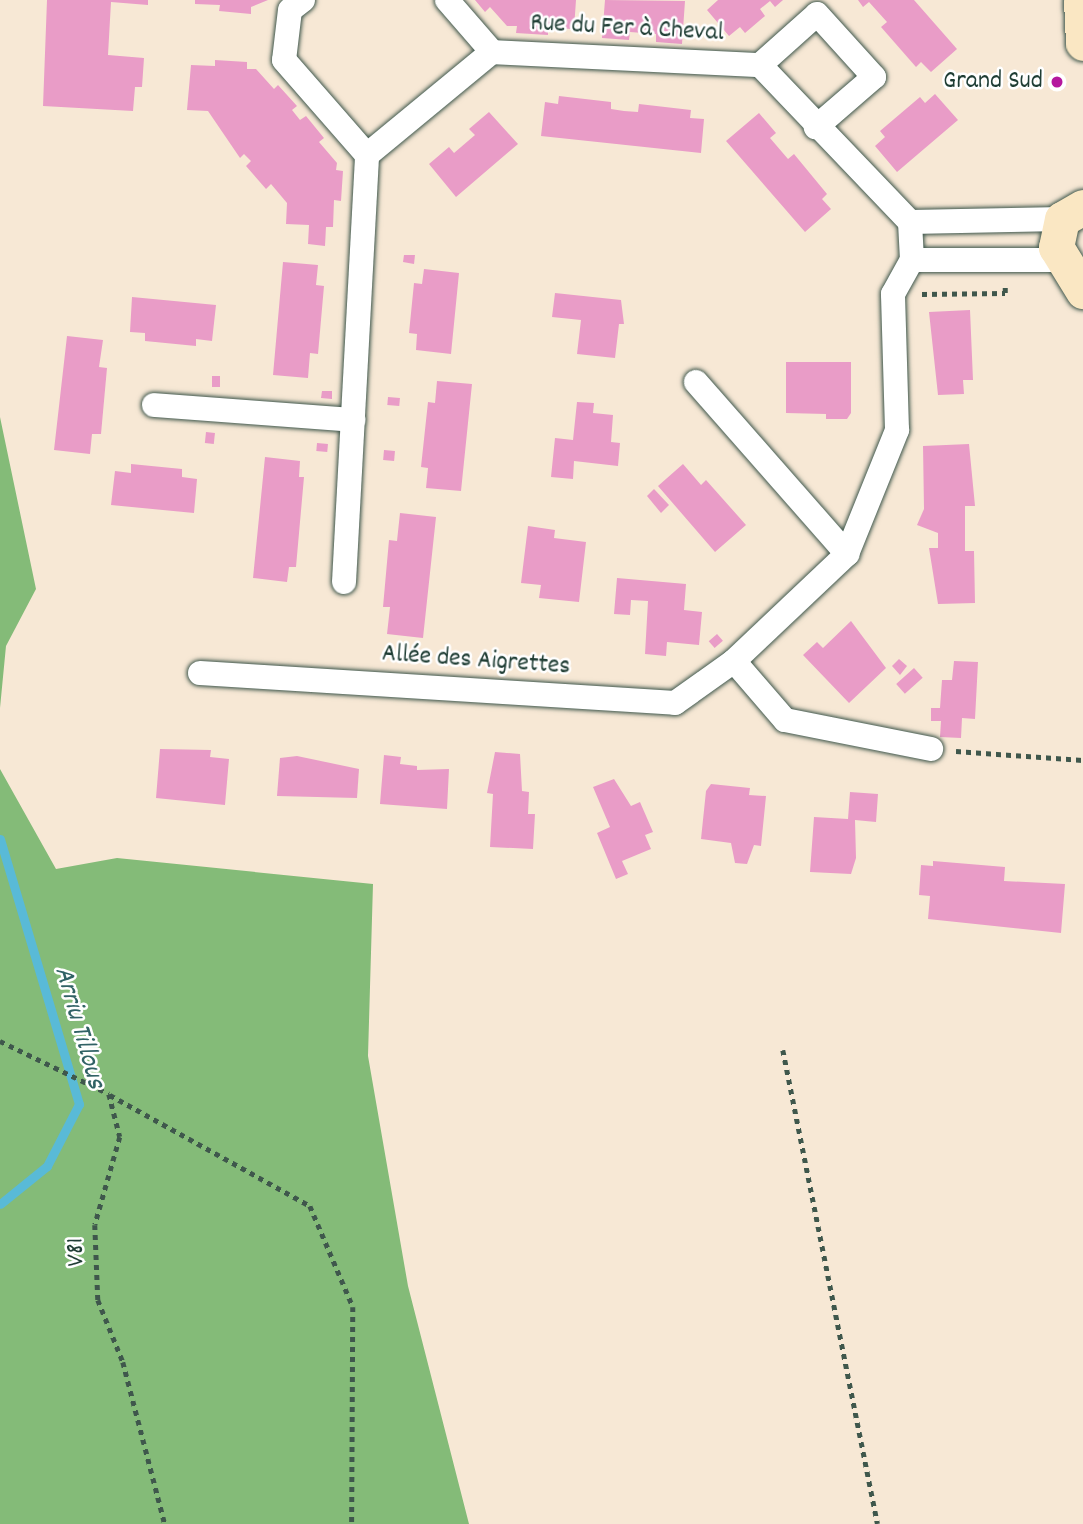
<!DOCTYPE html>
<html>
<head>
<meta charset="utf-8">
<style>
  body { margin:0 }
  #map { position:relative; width:1083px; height:1524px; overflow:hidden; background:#f7e8d5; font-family:Dekko,sans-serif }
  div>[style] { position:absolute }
  .forest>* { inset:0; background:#84bb78 }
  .stream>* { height:9px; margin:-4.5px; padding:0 4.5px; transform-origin:4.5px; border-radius:4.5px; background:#59bad7 }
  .building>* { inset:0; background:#e99cc7; transform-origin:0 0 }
  .path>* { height:4.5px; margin-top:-2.25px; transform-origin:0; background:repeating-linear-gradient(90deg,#3f574c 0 5px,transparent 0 10px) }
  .roads { filter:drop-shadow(0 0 2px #3f574c) drop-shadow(0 0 2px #3f574c) }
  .street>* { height:24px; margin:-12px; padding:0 12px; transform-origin:12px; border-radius:12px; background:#fff }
  .secondary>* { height:35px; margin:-17.5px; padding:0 17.5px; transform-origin:17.5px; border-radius:17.5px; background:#fae7c3 }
  .dots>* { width:19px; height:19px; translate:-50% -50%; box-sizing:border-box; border:4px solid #fff; border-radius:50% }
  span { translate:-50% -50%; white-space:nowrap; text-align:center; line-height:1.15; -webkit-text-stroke:5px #fff; paint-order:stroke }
  .street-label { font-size:26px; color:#1f3d34 }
  .poi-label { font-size:26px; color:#1f3d34 }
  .right { translate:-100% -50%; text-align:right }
  .water-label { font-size:28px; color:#306265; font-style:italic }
</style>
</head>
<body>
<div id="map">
  <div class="forest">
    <i style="clip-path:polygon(0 417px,36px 589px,6px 646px,0 708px)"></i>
    <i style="clip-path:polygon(0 769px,56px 869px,117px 858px,373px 884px,368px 1056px,408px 1286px,469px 1524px,0 1524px)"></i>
  </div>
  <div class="stream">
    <i style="left:0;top:839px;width:277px;rotate:73.4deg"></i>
    <i style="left:79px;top:1104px;width:70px;rotate:117.3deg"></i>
    <i style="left:47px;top:1166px;width:60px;rotate:141deg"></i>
  </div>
  <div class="building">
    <i style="clip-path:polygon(47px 0,148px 0,148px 5px,111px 2px,108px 55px,144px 58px,142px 87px,135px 87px,133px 111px,43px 106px)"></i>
    <i style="clip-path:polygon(195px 0,268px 0,251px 7px,251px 14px,219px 11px,220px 5px,195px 4px)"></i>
    <i style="clip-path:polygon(475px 0,576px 0,574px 29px,548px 28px,548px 35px,516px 33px,517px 26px,507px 26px,490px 7px,485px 12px)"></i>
    <i style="clip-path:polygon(605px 0,685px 1px,682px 44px,656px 42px,656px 34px,630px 32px,629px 40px,602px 38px)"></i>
    <i style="clip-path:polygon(718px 0,783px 0,775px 7px,770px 1px,760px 9px,765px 16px,745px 33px,740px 27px,729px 36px,707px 10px)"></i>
    <i style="clip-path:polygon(858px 0,914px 0,957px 49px,931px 72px,921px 62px,916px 67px,881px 27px,887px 22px,869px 2px,863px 7px)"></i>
    <i style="clip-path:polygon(215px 60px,247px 62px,247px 69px,256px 69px,274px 89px,278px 85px,297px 106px,292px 110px,300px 120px,306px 116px,324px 138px,319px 142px,337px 163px,336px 170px,343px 171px,341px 201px,334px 200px,333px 227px,326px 227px,325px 246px,308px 244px,309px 225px,286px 224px,287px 203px,271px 184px,266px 189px,246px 166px,251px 161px,244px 154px,240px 158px,208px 111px,187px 110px,191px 65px,215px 66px)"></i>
    <i style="clip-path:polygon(935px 94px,958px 120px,897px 172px,875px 146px,885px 137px,880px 131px,920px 97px,925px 103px)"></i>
    <i style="clip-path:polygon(559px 96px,611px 102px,611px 109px,624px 111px,638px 112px,639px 104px,691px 110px,690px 118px,704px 119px,701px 153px,541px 136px,545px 102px,558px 104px)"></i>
    <i style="clip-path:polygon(489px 112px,518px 144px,456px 197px,429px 164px,449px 147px,454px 153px,475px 135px,469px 129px)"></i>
    <i style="clip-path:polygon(759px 113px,776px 133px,770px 138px,788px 159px,794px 154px,827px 194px,822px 199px,831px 209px,805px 232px,726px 141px)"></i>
    <i style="clip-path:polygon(404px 255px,415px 255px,414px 264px,403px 262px)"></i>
    <i style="clip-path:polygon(283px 262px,318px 265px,316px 285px,324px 286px,318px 354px,310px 353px,308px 378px,273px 375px)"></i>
    <i style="clip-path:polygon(424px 269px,459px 273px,451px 354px,416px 350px,417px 334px,409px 333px,414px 283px,422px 284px)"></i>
    <i style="clip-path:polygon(555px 293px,621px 300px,624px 324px,619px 324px,615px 358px,577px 354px,581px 320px,552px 317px)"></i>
    <i style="clip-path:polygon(132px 297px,216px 305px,212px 341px,196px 339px,196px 346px,145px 341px,145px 333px,130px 332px)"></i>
    <i style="clip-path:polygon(970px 310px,973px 380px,963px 380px,964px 394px,938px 395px,929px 312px)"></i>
    <i style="clip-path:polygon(67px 336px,103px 340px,99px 367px,107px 368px,101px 434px,92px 434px,90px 454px,54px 450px)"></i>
    <i style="clip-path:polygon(786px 362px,851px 362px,851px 413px,847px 419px,826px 419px,826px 414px,786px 413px)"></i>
    <i style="left:212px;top:376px;width:8px;height:11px"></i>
    <i style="clip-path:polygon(437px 381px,472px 384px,461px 491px,426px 488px,428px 468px,421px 467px,428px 402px,435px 403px)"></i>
    <i style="clip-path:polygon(322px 391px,332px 391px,332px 399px,321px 398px)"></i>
    <i style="left:388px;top:397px;width:12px;height:8px;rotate:5deg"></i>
    <i style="clip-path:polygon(577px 402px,594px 403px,593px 413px,613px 415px,611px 442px,620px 443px,618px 466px,574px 461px,573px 479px,551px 477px,555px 438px,573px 440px)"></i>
    <i style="left:206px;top:432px;width:9px;height:11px;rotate:6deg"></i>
    <i style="left:317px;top:443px;width:11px;height:8px;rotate:5deg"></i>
    <i style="clip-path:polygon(969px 444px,975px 506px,965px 506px,965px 551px,974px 551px,975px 603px,938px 604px,929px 548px,938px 548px,938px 533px,917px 525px,924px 509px,923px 446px)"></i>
    <i style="left:384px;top:450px;width:11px;height:10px;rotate:5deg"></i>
    <i style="clip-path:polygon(265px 457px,300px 461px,299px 477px,304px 477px,296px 567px,289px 567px,287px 582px,253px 578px)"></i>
    <i style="clip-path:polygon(131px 464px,182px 469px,182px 477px,197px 479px,194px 513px,111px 505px,115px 471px,131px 473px)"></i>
    <i style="clip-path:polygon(683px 464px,701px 485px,706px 480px,746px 525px,715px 552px,658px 486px)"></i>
    <i style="clip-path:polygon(654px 489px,669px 505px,661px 513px,647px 496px)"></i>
    <i style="clip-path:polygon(400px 513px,436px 517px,423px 638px,387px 634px,390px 607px,383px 607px,389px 540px,397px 541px)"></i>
    <i style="clip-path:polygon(528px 526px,555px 530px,554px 538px,586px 542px,579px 602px,539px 598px,541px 585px,521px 583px)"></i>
    <i style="clip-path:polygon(617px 578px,686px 584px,684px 610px,702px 612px,699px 645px,667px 642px,666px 656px,645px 654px,648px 601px,631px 600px,630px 615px,614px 614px)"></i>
    <i style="clip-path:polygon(851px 621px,886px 668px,849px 703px,803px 655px,817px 642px,823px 648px)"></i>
    <i style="left:717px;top:634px;width:9px;height:11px;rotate:49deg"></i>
    <i style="clip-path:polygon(899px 659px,907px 666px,900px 675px,892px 666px)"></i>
    <i style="clip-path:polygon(954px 661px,978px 662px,975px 719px,962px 718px,961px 738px,940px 737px,941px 721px,931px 721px,931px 708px,940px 708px,942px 680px,952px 680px)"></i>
    <i style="left:914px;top:668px;width:13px;height:24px;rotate:48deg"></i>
    <i style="clip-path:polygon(160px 749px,211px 750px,210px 757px,229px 759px,225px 805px,156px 798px)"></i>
    <i style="clip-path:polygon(495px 752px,520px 754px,522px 791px,529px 792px,528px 814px,535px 814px,533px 849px,490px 847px,493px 794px,487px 793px)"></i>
    <i style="clip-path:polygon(384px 755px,401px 757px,400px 764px,417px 766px,417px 770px,449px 769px,447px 809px,380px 804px)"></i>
    <i style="clip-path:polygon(297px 756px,359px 769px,357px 798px,277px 796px,280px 758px)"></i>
    <i style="clip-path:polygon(614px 779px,631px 806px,640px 802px,653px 832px,645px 835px,651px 849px,622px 861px,628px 874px,616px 879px,597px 833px,610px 827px,593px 787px)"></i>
    <i style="clip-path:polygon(711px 784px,750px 788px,749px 795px,766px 796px,761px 846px,754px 845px,747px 864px,735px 863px,731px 843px,701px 839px,706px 791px)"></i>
    <i style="clip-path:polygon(850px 792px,878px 794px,876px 822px,855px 820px,856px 858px,851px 874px,810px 872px,814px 817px,848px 819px)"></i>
    <i style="clip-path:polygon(933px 861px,1005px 867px,1004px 881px,1065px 884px,1061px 933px,928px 919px,930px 896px,919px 895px,921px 865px,933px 866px)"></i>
  </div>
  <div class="path">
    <i style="left:922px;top:294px;width:83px;rotate:-0.7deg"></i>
    <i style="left:1005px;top:293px;width:6px;rotate:-90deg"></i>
    <i style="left:956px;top:751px;width:127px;rotate:4.1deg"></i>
    <i style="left:0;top:1041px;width:121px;rotate:25.9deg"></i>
    <i style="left:109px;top:1094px;width:44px;rotate:75.7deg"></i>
    <i style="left:120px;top:1137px;width:91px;rotate:105.9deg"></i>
    <i style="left:95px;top:1225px;width:75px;rotate:87.7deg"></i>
    <i style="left:98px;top:1300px;width:67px;rotate:68deg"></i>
    <i style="left:123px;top:1362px;width:167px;rotate:75.5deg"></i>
    <i style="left:783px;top:1050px;width:483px;rotate:78.7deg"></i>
    <i style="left:110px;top:1095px;width:229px;rotate:29deg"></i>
    <i style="left:310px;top:1206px;width:110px;rotate:66.9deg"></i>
    <i style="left:353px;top:1307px;width:217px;rotate:90.3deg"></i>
  </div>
  <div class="roads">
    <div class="street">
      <i style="left:303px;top:0;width:16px;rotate:142deg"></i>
      <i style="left:290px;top:10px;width:50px;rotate:96.8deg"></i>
      <i style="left:284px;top:60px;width:126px;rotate:48.9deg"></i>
      <i style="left:447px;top:0;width:69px;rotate:49.1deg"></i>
      <i style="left:760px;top:65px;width:76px;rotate:-41.8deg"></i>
      <i style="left:817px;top:14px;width:85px;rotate:47.9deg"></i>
      <i style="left:874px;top:77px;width:77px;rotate:139.2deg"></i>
      <i style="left:910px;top:222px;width:152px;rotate:-1.1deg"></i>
      <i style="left:912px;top:260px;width:149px"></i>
      <i style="left:696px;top:382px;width:229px;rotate:48.7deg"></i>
      <i style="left:154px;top:405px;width:200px;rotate:4.3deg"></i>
      <i style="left:344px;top:582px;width:428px;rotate:-86.9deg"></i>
      <i style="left:367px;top:155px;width:162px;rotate:-39.5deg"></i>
      <i style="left:492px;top:52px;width:268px;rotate:2.8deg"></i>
      <i style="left:760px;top:65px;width:217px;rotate:46.3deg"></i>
      <i style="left:910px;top:222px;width:38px;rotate:87deg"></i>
      <i style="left:734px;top:661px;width:78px;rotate:49.2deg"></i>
      <i style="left:785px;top:720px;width:149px;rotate:11.2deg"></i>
      <i style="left:200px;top:673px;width:476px;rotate:3.6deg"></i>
      <i style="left:675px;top:703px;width:72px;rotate:-35.4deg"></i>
      <i style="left:734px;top:661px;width:156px;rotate:-43.4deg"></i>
      <i style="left:847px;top:554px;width:134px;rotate:-68deg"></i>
      <i style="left:897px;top:430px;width:136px;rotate:-91.7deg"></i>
      <i style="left:893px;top:294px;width:39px;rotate:-61deg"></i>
    </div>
    <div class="secondary">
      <i style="left:1081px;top:0;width:43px;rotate:87.3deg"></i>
      <i style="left:1083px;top:207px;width:24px;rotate:150deg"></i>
      <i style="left:1062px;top:219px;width:29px;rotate:102deg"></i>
      <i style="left:1056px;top:247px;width:52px;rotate:58.5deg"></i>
    </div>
  </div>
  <div class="dots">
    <i style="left:1057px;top:82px;background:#b5179e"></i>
  </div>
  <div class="street-label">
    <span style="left:627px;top:29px;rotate:3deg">Rue du Fer à Cheval</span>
    <span style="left:476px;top:661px;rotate:4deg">Allée des Aigrettes</span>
    <span style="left:77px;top:1252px;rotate:-92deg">V81</span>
  </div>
  <div class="poi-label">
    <span class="right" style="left:1043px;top:82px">Grand Sud</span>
  </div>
  <div class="water-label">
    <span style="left:78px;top:1028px;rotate:74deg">Arriu Tillous</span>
  </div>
</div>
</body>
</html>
